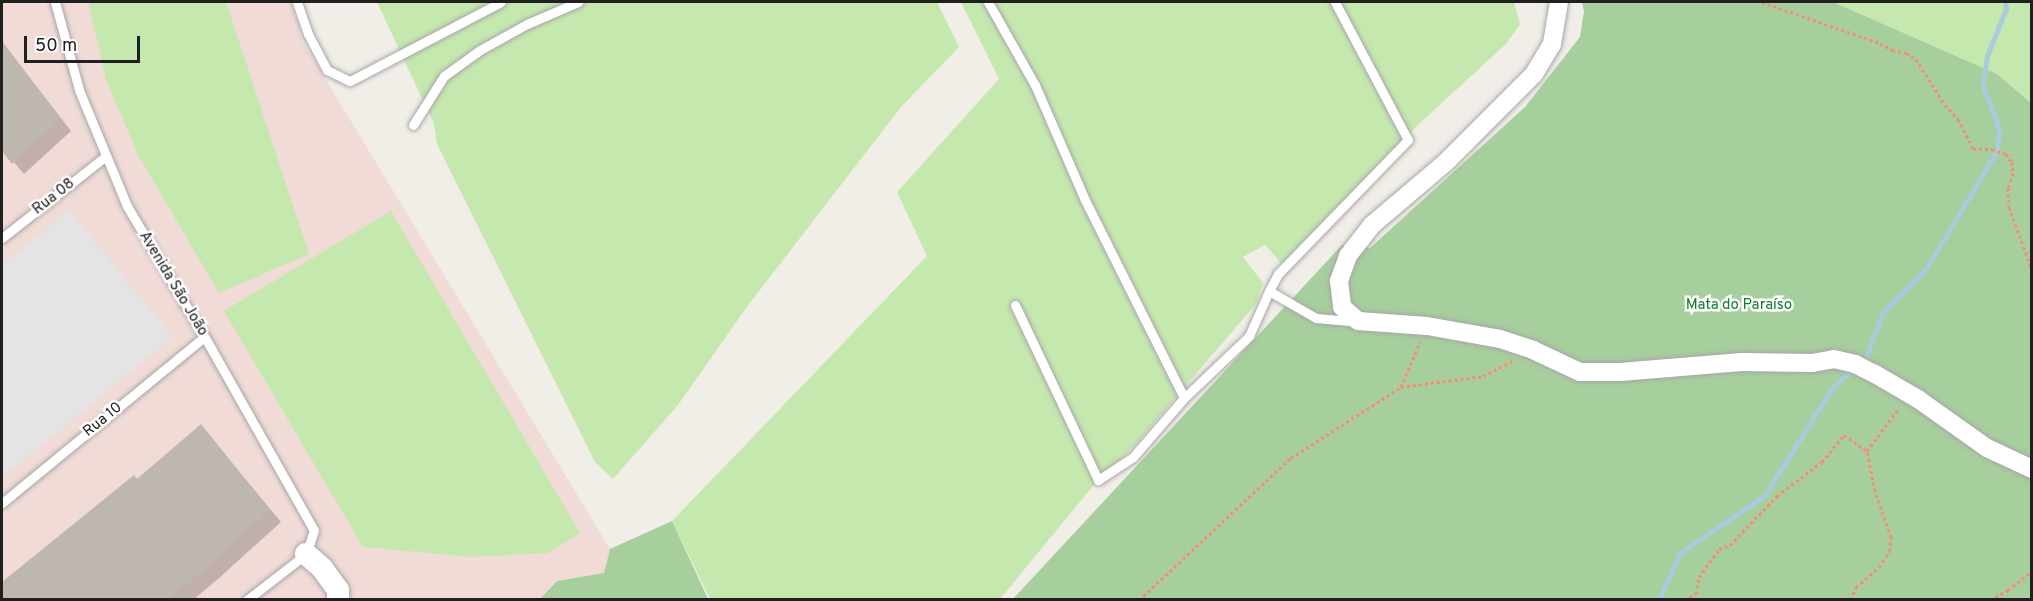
<!DOCTYPE html>
<html>
<head>
<meta charset="utf-8">
<style>
  body { margin:0 }
  #map { position:relative; width:2033px; height:601px; overflow:hidden; background:#f0eee7; font-family:Overpass,sans-serif }
  div>[style] { position:absolute }
  .commercial>* { inset:0; background:#f0dbd7 }
  .grass>* { inset:0; background:#c5e8af }
  .forest>* { inset:0; background:#a7ce9d }
  .parking>* { inset:0; background:#e4e4e4 }
  .shadow>* { inset:0; background:#0003 }
  .stream>* { height:4.5px; margin:-2.25px; padding:0 2.25px; transform-origin:2.25px; border-radius:2.25px; background:#a9ccdc }
  .building>* { inset:0; background:#bdb7b0 }
  .path>* { height:3px; margin-top:-1.5px; transform-origin:0; background:repeating-linear-gradient(90deg,#f68d73 0 3px,transparent 0 6px) }
  .roads { filter:drop-shadow(0 0 2px #a7a7a7) drop-shadow(0 0 2px #a7a7a7) }
  .service>* { height:9px; margin:-4.5px; padding:0 4.5px; transform-origin:4.5px; border-radius:4.5px; background:#fff }
  .minor>* { height:18px; margin:-9px; padding:0 9px; transform-origin:9px; border-radius:9px; background:#fff }
  .tertiary>* { height:22px; margin:-11px; padding:0 11px; transform-origin:11px; border-radius:11px; background:#fff }
  span { translate:-50% -50%; white-space:nowrap; text-align:center; line-height:1.15; -webkit-text-stroke:5px #fff; paint-order:stroke }
  .street-label { font-size:15px; color:#202020 }
  .park-label { font-size:15px; color:#0f7d24 }
  .frame { position:absolute; inset:0; border:3px solid #202020; pointer-events:none }
  .scale { position:absolute; left:24px; top:36px; width:116px; height:27px; box-sizing:border-box; border:3px solid #202020; border-top:0; padding-left:8px; font-size:18px; line-height:21px; white-space:nowrap; color:#202020; -webkit-text-stroke:4px #fff; paint-order:stroke }
</style>
</head>
<body>
<div id="map">
  <div class="commercial">
    <i style="clip-path:polygon(2px 2px,291px 2px,303px 42px,610px 549px,604px 573px,557px 581px,540px 600px,2px 599px)"></i>
  </div>
  <div class="grass">
    <i style="clip-path:polygon(88px 2px,226px 2px,309px 254px,219px 293px,138px 155px,106px 79px)"></i>
    <i style="clip-path:polygon(377px 2px,937px 2px,959px 47px,901px 107px,746px 308px,678px 405px,613px 479px,595px 462px,437px 144px,434px 124px)"></i>
    <i style="clip-path:polygon(961px 2px,1514px 2px,1520px 24px,1507px 43px,1420px 123px,1282px 264px,1265px 245px,1243px 257px,1263px 283px,1256px 304px,1134px 446px,1093px 486px,1000px 599px,710px 599px,672px 521px,927px 256px,897px 192px,999px 79px)"></i>
    <i style="clip-path:polygon(1833px 2px,2031px 2px,2031px 103px,1997px 74px)"></i>
    <i style="clip-path:polygon(391px 211px,580px 533px,548px 553px,472px 557px,363px 547px,224px 311px)"></i>
  </div>
  <div class="forest">
    <i style="clip-path:polygon(1582px 2px,1833px 2px,1997px 74px,2031px 103px,2031px 599px,1012px 600px,1342px 245px,1370px 248px,1525px 107px,1580px 37px,1584px 11px)"></i>
    <i style="clip-path:polygon(672px 521px,708px 599px,540px 599px,557px 581px,604px 573px,610px 549px)"></i>
  </div>
  <div class="parking">
    <i style="clip-path:polygon(69px 210px,173px 337px,2px 478px,2px 265px)"></i>
  </div>
  <div class="shadow">
    <i style="clip-path:polygon(2px 42px,71px 131px,24px 174px,2px 148px)"></i>
    <i style="clip-path:polygon(201px 426px,281px 522px,219px 578px,193px 600px,2px 600px,2px 584px,134px 477px,138px 481px)"></i>
  </div>
  <div class="stream">
    <i style="left:1861px;top:362px;width:7px;rotate:-45deg"></i>
    <i style="left:1866px;top:357px;width:48px;rotate:-69.3deg"></i>
    <i style="left:1883px;top:312px;width:61px;rotate:-45deg"></i>
    <i style="left:1926px;top:269px;width:138px;rotate:-59deg"></i>
    <i style="left:1997px;top:151px;width:23px;rotate:-85deg"></i>
    <i style="left:1999px;top:128px;width:44px;rotate:-111.3deg"></i>
    <i style="left:1983px;top:87px;width:31px;rotate:-83deg"></i>
    <i style="left:1987px;top:56px;width:51px;rotate:-68deg"></i>
    <i style="left:2006px;top:9px;width:7px;rotate:-98deg"></i>
    <i style="left:1659px;top:600px;width:51px;rotate:-65.9deg"></i>
    <i style="left:1680px;top:553px;width:103px;rotate:-34.3deg"></i>
    <i style="left:1765px;top:495px;width:128px;rotate:-57.8deg"></i>
    <i style="left:1833px;top:387px;width:28px;rotate:-42deg"></i>
  </div>
  <div class="building">
    <i style="clip-path:polygon(2px 41px,61px 119px,12px 164px,2px 151px)"></i>
    <i style="clip-path:polygon(201px 424px,270px 510px,208px 567px,168px 600px,2px 600px,2px 582px,134px 475px,137px 479px)"></i>
  </div>
  <div class="path">
    <i style="left:1762px;top:2px;width:125px;rotate:19.2deg"></i>
    <i style="left:1880px;top:43px;width:14px;rotate:30deg"></i>
    <i style="left:1892px;top:50px;width:14px;rotate:12deg"></i>
    <i style="left:1906px;top:53px;width:12px;rotate:31deg"></i>
    <i style="left:1916px;top:59px;width:54px;rotate:57.8deg"></i>
    <i style="left:1945px;top:105px;width:19px;rotate:47deg"></i>
    <i style="left:1958px;top:119px;width:34px;rotate:63deg"></i>
    <i style="left:1973px;top:149px;width:19px"></i>
    <i style="left:1992px;top:149px;width:15px;rotate:20deg"></i>
    <i style="left:2006px;top:154px;width:10px;rotate:53deg"></i>
    <i style="left:2012px;top:162px;width:11px;rotate:85deg"></i>
    <i style="left:2013px;top:173px;width:16px;rotate:108deg"></i>
    <i style="left:2008px;top:188px;width:19px;rotate:87deg"></i>
    <i style="left:2009px;top:207px;width:67px;rotate:69.9deg"></i>
    <i style="left:1401px;top:387px;width:49px;rotate:-67.1deg"></i>
    <i style="left:1139px;top:600px;width:208px;rotate:-43.1deg"></i>
    <i style="left:1291px;top:458px;width:131px;rotate:-32.8deg"></i>
    <i style="left:1401px;top:387px;width:83px;rotate:-7.6deg"></i>
    <i style="left:1483px;top:376px;width:34px;rotate:-27deg"></i>
    <i style="left:1684px;top:600px;width:13px;rotate:-27deg"></i>
    <i style="left:1696px;top:594px;width:17px;rotate:-80deg"></i>
    <i style="left:1699px;top:577px;width:34px;rotate:-54deg"></i>
    <i style="left:1719px;top:549px;width:12px;rotate:-20deg"></i>
    <i style="left:1730px;top:545px;width:68px;rotate:-46.2deg"></i>
    <i style="left:1777px;top:496px;width:56px;rotate:-37.1deg"></i>
    <i style="left:1822px;top:462px;width:35px;rotate:-51deg"></i>
    <i style="left:1844px;top:435px;width:28px;rotate:35deg"></i>
    <i style="left:1867px;top:451px;width:54px;rotate:-53.3deg"></i>
    <i style="left:1851px;top:600px;width:14px;rotate:-69deg"></i>
    <i style="left:1856px;top:587px;width:30px;rotate:-41deg"></i>
    <i style="left:1879px;top:567px;width:19px;rotate:-55deg"></i>
    <i style="left:1890px;top:551px;width:14px;rotate:-86deg"></i>
    <i style="left:1891px;top:537px;width:49px;rotate:-109.2deg"></i>
    <i style="left:1875px;top:491px;width:41px;rotate:-101.3deg"></i>
    <i style="left:1990px;top:600px;width:21px;rotate:-29deg"></i>
    <i style="left:2008px;top:590px;width:31px;rotate:-38deg"></i>
  </div>
  <div class="roads">
    <div class="service">
      <i style="left:55px;top:2px;width:91px;rotate:74.7deg"></i>
      <i style="left:79px;top:90px;width:126px;rotate:67.5deg"></i>
      <i style="left:127px;top:206px;width:167px;rotate:59.4deg"></i>
      <i style="left:212px;top:350px;width:207px;rotate:60.5deg"></i>
      <i style="left:314px;top:530px;width:25px;rotate:108deg"></i>
      <i style="left:306px;top:554px;width:75px;rotate:142.1deg"></i>
      <i style="left:297px;top:2px;width:34px;rotate:71deg"></i>
      <i style="left:308px;top:34px;width:41px;rotate:62.2deg"></i>
      <i style="left:327px;top:70px;width:25px;rotate:26deg"></i>
      <i style="left:350px;top:81px;width:170px;rotate:-27.6deg"></i>
      <i style="left:988px;top:2px;width:95px;rotate:60.5deg"></i>
      <i style="left:1035px;top:85px;width:125px;rotate:66.5deg"></i>
      <i style="left:1085px;top:200px;width:221px;rotate:63.4deg"></i>
      <i style="left:413px;top:125px;width:58px;rotate:-57.7deg"></i>
      <i style="left:444px;top:76px;width:44px;rotate:-35.8deg"></i>
      <i style="left:480px;top:50px;width:54px;rotate:-29deg"></i>
      <i style="left:527px;top:24px;width:56px;rotate:-23.3deg"></i>
      <i style="left:2px;top:238px;width:132px;rotate:-38.3deg"></i>
      <i style="left:1269px;top:291px;width:19px;rotate:-62deg"></i>
      <i style="left:1278px;top:274px;width:187px;rotate:-45.9deg"></i>
      <i style="left:1408px;top:140px;width:156px;rotate:-117.9deg"></i>
      <i style="left:1015px;top:305px;width:194px;rotate:64.6deg"></i>
      <i style="left:1098px;top:480px;width:42px;rotate:-33.3deg"></i>
      <i style="left:1133px;top:457px;width:78px;rotate:-49.2deg"></i>
      <i style="left:1184px;top:398px;width:90px;rotate:-43.6deg"></i>
      <i style="left:1249px;top:336px;width:49px;rotate:-66deg"></i>
      <i style="left:1269px;top:291px;width:54px;rotate:29.9deg"></i>
      <i style="left:1316px;top:318px;width:37px;rotate:5deg"></i>
      <i style="left:2px;top:503px;width:261px;rotate:-39.4deg"></i>
    </div>
    <div class="minor">
      <i style="left:1559px;top:2px;width:43px;rotate:99.5deg"></i>
      <i style="left:1552px;top:44px;width:35px;rotate:121deg"></i>
      <i style="left:1534px;top:74px;width:126px;rotate:135deg"></i>
      <i style="left:1445px;top:163px;width:96px;rotate:139.7deg"></i>
      <i style="left:1372px;top:225px;width:39px;rotate:128deg"></i>
      <i style="left:1348px;top:256px;width:27px;rotate:110deg"></i>
      <i style="left:1339px;top:281px;width:26px;rotate:83deg"></i>
      <i style="left:1342px;top:307px;width:21px;rotate:41deg"></i>
      <i style="left:1358px;top:321px;width:69px;rotate:4.1deg"></i>
      <i style="left:1427px;top:326px;width:74px;rotate:10.1deg"></i>
      <i style="left:1500px;top:339px;width:35px;rotate:18deg"></i>
      <i style="left:1533px;top:350px;width:52px;rotate:25.1deg"></i>
      <i style="left:1580px;top:372px;width:40px"></i>
      <i style="left:1620px;top:372px;width:122px;rotate:-4.7deg"></i>
      <i style="left:1742px;top:362px;width:70px;rotate:0.8deg"></i>
      <i style="left:1812px;top:363px;width:22px;rotate:-10deg"></i>
      <i style="left:1834px;top:359px;width:22px;rotate:13deg"></i>
      <i style="left:1855px;top:364px;width:22px;rotate:27deg"></i>
      <i style="left:1875px;top:374px;width:50px;rotate:30.2deg"></i>
      <i style="left:1918px;top:399px;width:85px;rotate:35.4deg"></i>
      <i style="left:1987px;top:448px;width:50px;rotate:25deg"></i>
    </div>
    <div class="tertiary">
      <i style="left:306px;top:554px;width:21px;rotate:41deg"></i>
      <i style="left:322px;top:568px;width:27px;rotate:54deg"></i>
      <i style="left:338px;top:590px;width:10px;rotate:90deg"></i>
    </div>
  </div>
  <div class="street-label">
    <span style="left:54px;top:197px;rotate:-38deg">Rua 08</span>
    <span style="left:173px;top:284px;rotate:59deg">Avenida São João</span>
    <span style="left:103px;top:420px;rotate:-39deg">Rua 10</span>
  </div>
  <div class="park-label">
    <span style="left:1739px;top:306px">Mata do Paraíso</span>
  </div>
  <div class="frame"></div>
  <div class="scale">50 m</div>
</div>
</body>
</html>
